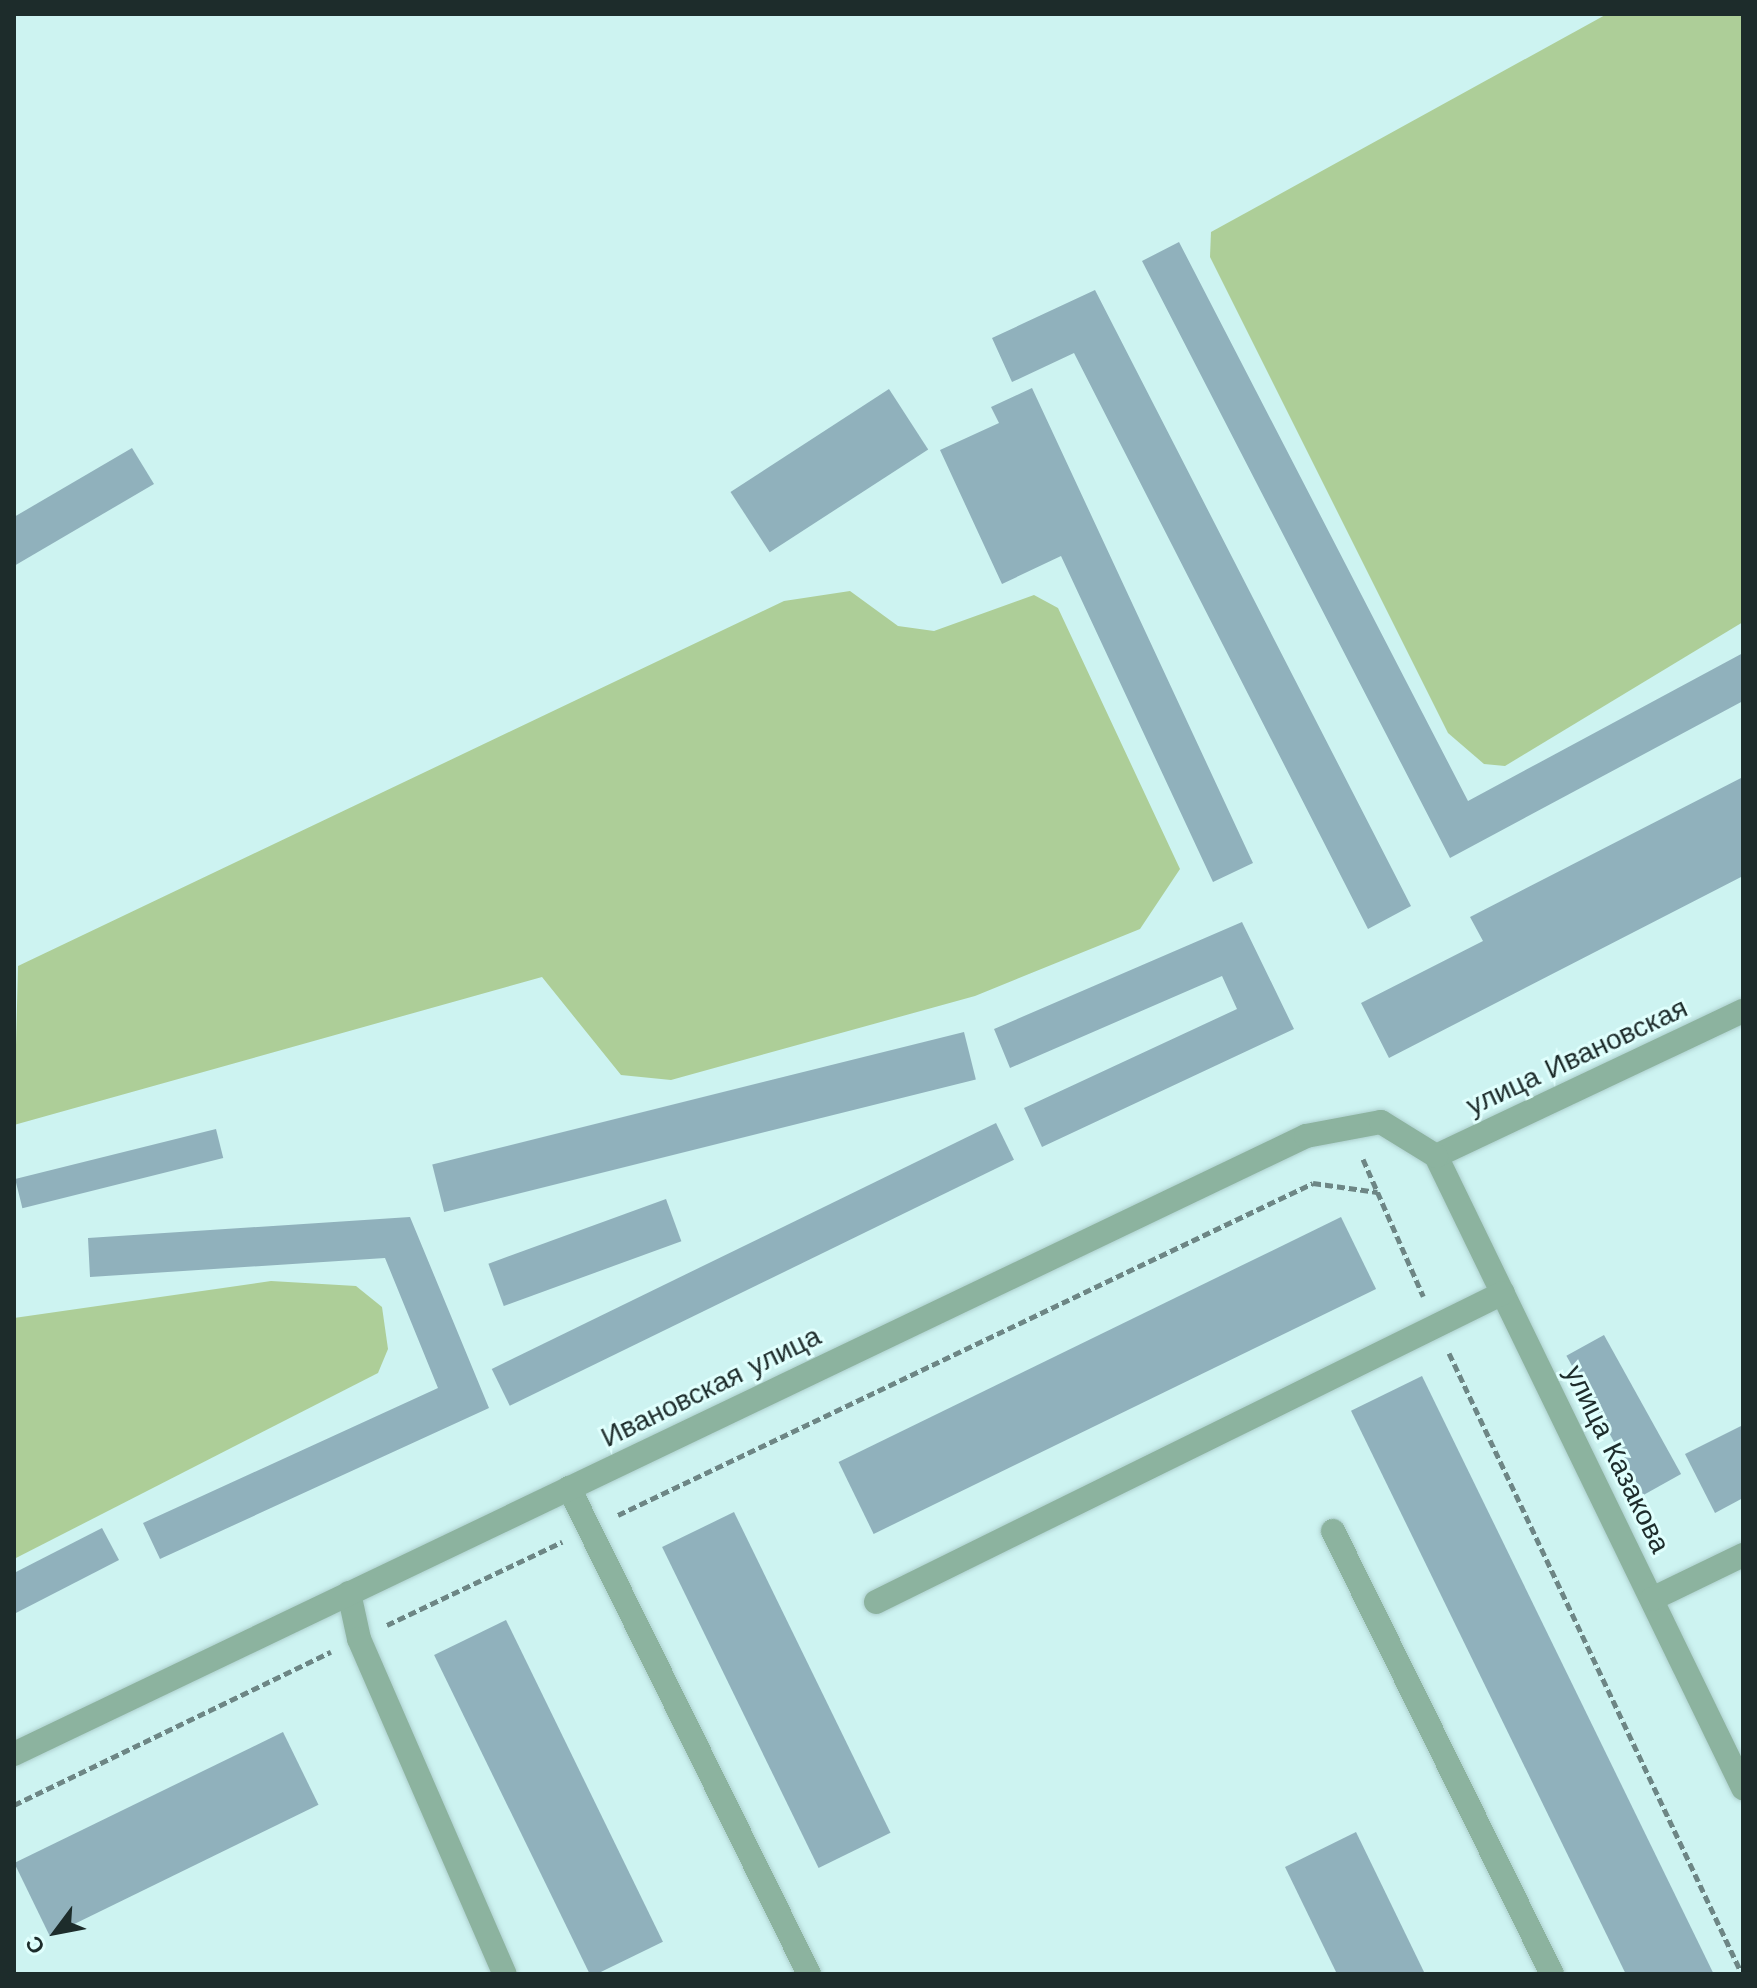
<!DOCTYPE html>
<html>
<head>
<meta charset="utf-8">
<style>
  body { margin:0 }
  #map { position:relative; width:1757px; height:1988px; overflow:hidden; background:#cdf3f1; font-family:"Work Sans",sans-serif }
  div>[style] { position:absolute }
  .green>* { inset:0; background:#adce98 }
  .building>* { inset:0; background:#90b1bc; transform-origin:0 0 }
  .path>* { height:5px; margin-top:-2.5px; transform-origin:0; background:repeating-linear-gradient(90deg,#6d8685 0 8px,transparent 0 12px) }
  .roads { filter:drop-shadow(0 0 2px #adcfcd) drop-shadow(0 0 2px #adcfcd) }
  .minor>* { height:24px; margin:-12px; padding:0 12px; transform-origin:12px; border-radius:12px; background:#8cb39f }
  span { translate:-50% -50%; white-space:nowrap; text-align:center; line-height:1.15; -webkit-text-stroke:6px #e0fffd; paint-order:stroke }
  .street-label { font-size:28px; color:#1d2c2b }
  .frame { position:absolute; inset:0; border:16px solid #1d2c2b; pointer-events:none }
  .north { position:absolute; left:16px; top:1892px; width:80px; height:80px; -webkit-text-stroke:6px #e0fffd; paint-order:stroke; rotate:238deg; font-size:22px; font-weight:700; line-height:32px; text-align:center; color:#1d2c2b }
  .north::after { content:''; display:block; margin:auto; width:28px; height:36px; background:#1d2c2b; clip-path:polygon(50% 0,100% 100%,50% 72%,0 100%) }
</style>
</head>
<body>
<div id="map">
  <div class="green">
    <i style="clip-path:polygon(1607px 14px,1743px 14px,1743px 622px,1505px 766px,1484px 764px,1448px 733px,1210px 257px,1211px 232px)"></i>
    <i style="clip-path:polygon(850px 591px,898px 626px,934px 631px,1034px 595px,1058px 608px,1180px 869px,1140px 929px,975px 996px,671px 1080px,621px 1075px,542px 977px,14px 1125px,18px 966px,784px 601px)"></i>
    <i style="clip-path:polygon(271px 1281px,356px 1286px,382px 1307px,388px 1349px,378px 1373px,14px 1559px,14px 1318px)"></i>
  </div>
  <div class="building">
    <i style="clip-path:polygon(1179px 242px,1468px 801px,1743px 653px,1743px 701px,1450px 858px,1142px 261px)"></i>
    <i style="clip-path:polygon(1095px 290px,1411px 906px,1368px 929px,1074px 353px,1012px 382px,992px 338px)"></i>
    <i style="clip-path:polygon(1032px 388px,1253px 863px,1213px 882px,1061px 556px,1002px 584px,940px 450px,999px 423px,991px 407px)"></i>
    <i style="left:889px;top:389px;width:72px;height:189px;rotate:57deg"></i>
    <i style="clip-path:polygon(132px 448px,154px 484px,14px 566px,14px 517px)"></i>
    <i style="clip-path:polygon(1743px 777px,1743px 876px,1389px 1058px,1361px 1003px,1483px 941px,1470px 917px)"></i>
    <i style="clip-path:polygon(1242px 922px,1294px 1029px,1042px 1147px,1024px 1108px,1237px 1009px,1222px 976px,1010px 1068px,994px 1029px)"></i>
    <i style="left:964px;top:1032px;width:49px;height:548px;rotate:76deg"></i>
    <i style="left:996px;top:1123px;width:41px;height:561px;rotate:64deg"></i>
    <i style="left:216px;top:1129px;width:30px;height:207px;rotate:76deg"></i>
    <i style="left:666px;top:1199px;width:45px;height:189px;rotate:70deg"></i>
    <i style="clip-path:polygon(410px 1217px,489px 1408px,160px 1559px,143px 1523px,438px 1388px,385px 1258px,90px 1277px,88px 1238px)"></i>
    <i style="left:1341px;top:1217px;width:80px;height:559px;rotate:64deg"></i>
    <i style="left:1604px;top:1335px;width:159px;height:43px;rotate:61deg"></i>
    <i style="left:1422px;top:1376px;width:666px;height:79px;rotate:64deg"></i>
    <i style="clip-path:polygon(1743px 1425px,1743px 1498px,1715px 1513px,1685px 1454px)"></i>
    <i style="left:734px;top:1512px;width:357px;height:80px;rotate:64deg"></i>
    <i style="clip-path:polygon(102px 1528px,119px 1560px,14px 1614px,14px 1573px)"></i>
    <i style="left:506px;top:1620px;width:358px;height:80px;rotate:64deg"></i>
    <i style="left:283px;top:1732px;width:81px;height:299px;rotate:64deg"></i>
    <i style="clip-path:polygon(1356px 1832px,1425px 1974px,1337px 1974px,1285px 1867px)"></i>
  </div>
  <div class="path">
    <i style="left:1363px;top:1159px;width:150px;rotate:66.3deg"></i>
    <i style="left:1449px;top:1353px;width:687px;rotate:64.74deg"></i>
    <i style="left:618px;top:1515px;width:770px;rotate:-25.53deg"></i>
    <i style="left:1313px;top:1183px;width:65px;rotate:8deg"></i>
    <i style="left:387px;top:1625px;width:194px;rotate:-25.4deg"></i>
    <i style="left:14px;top:1805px;width:352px;rotate:-25.8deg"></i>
  </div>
  <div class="roads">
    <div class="minor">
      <i style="left:1436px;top:1156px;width:703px;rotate:64.09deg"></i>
      <i style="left:1436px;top:1156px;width:340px;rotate:-25.3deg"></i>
      <i style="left:569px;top:1488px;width:542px;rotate:63.72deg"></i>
      <i style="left:1333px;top:1531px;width:494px;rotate:63.7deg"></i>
      <i style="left:349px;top:1593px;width:47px;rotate:77.7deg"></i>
      <i style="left:359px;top:1639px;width:365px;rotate:66.5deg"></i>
      <i style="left:1652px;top:1599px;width:101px;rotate:-25.8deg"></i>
      <i style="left:876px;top:1602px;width:699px;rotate:-26.24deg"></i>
      <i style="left:14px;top:1754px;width:1432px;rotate:-25.56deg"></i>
      <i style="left:1306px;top:1136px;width:76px;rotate:-10.6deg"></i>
      <i style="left:1381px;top:1122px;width:65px;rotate:31.7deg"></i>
    </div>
  </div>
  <div class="street-label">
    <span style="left:1577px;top:1057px;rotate:-25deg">улица Ивановская</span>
    <span style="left:711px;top:1387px;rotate:-26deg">Ивановская улица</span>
    <span style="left:1617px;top:1459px;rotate:64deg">улица Казакова</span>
  </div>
  <div class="frame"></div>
  <div class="north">С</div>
</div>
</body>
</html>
